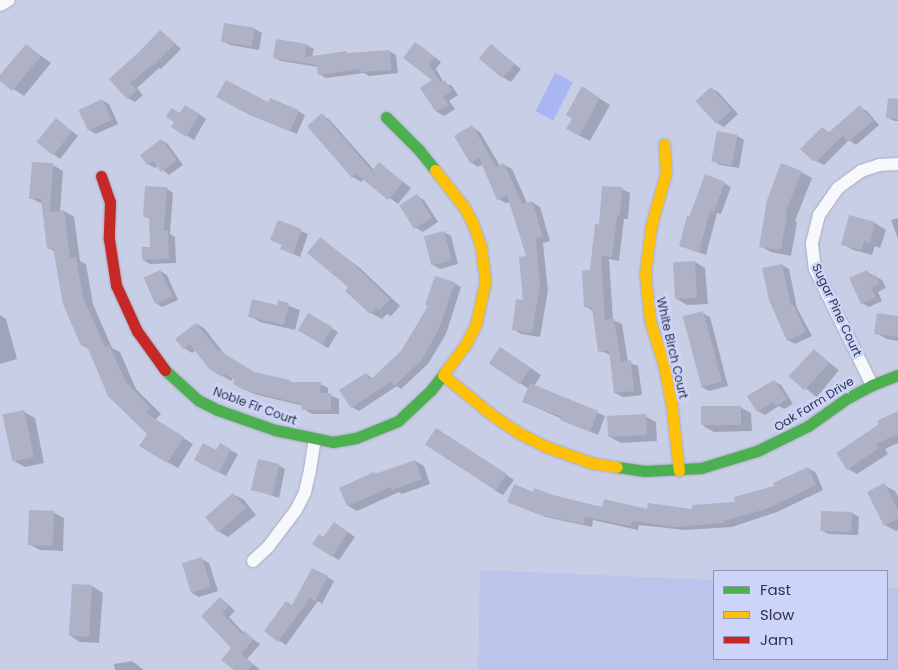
<!DOCTYPE html>
<html>
<head>
<meta charset="utf-8">
<style>
  body { margin:0 }
  #map { position:relative; width:898px; height:670px; overflow:hidden; background:#c9cee7; font-family:Poppins,sans-serif }
  div>[style] { position:absolute }
  .built>* { inset:0; background:#bbc4eb }
  .water>* { inset:0; background:#aab6f4; transform-origin:0 0 }
  .shadow>* { inset:0; background:#0003; transform-origin:0 0 }
  .building>* { inset:0; background:#afb2c5; transform-origin:0 0 }
  .roads { filter:drop-shadow(0 0 1px #a8adbf) drop-shadow(0 0 1px #a8adbf) }
  .street>* { height:12px; margin:-6px; padding:0 6px; transform-origin:6px; border-radius:6px; background:#f7f8fb }
  .fast>* { height:11px; margin:-5.5px; padding:0 5.5px; transform-origin:5.5px; border-radius:5.5px; background:#4caf50 }
  .slow>* { height:11px; margin:-5.5px; padding:0 5.5px; transform-origin:5.5px; border-radius:5.5px; background:#ffc107 }
  .jam>* { height:11px; margin:-5.5px; padding:0 5.5px; transform-origin:5.5px; border-radius:5.5px; background:#c62828 }
  span { translate:-50% -50%; white-space:nowrap; text-align:center; line-height:1.15; -webkit-text-stroke:5px #ccd4f9; paint-order:stroke }
  .street-label { font-size:12px; color:#303446 }
  .legend { position:absolute; left:713px; top:570px; width:175px; height:90px; box-sizing:border-box; background:#ccd4f9; border:1px solid #8e94b1; margin:0; padding:6px 9px; list-style:none; font-size:15px; color:#303446 }
  .legend li { display:flex; align-items:center; gap:10px; height:25px }
  .legend b { width:25px; border:1px solid #8e94b1 }
</style>
</head>
<body>
<div id="map">
  <div class="built">
    <i style="clip-path:polygon(480px 570px,714px 580px,714px 659px,887px 659px,887px 588px,898px 588px,898px 670px,478px 670px)"></i>
  </div>
  <div class="water">
    <i style="left:555px;top:73px;width:20px;height:43px;rotate:27deg"></i>
  </div>
  <div class="shadow">
    <i style="clip-path:polygon(225px 24px,255px 29px,262px 33px,259px 50px,230px 45px,223px 41px)"></i>
    <i style="clip-path:polygon(161px 31px,181px 49px,161px 69px,159px 68px,137px 88px,143px 95px,135px 102px,128px 98px,111px 79px)"></i>
    <i style="clip-path:polygon(26px 45px,51px 63px,24px 96px,0 80px,0 77px)"></i>
    <i style="clip-path:polygon(307px 45px,314px 49px,312px 57px,389px 51px,396px 55px,398px 73px,369px 76px,364px 73px,326px 78px,319px 74px,318px 67px,281px 61px,274px 57px)"></i>
    <i style="clip-path:polygon(422px 47px,441px 62px,436px 69px,444px 83px,452px 86px,458px 95px,449px 101px,455px 109px,444px 116px,437px 112px,434px 80px)"></i>
    <i style="clip-path:polygon(498px 50px,521px 69px,511px 82px,504px 78px)"></i>
    <i style="clip-path:polygon(583px 88px,610px 105px,590px 141px,578px 135px)"></i>
    <i style="clip-path:polygon(711px 88px,718px 92px,738px 114px,724px 127px,717px 123px)"></i>
    <i style="clip-path:polygon(218px 97px,269px 104px,298px 111px,305px 115px,297px 134px,250px 115px)"></i>
    <i style="clip-path:polygon(102px 100px,109px 104px,118px 124px,96px 134px,89px 130px)"></i>
    <i style="clip-path:polygon(898px 100px,898px 121px,894px 121px,887px 117px)"></i>
    <i style="clip-path:polygon(860px 107px,867px 111px,879px 125px,856px 145px,849px 140px,824px 165px,814px 160px,822px 128px,830px 133px)"></i>
    <i style="clip-path:polygon(193px 110px,206px 119px,194px 140px,173px 127px,181px 115px)"></i>
    <i style="clip-path:polygon(322px 115px,330px 120px,374px 170px,380px 164px,411px 188px,398px 204px,364px 179px,361px 182px,353px 177px)"></i>
    <i style="clip-path:polygon(63px 124px,78px 136px,60px 159px,38px 142px)"></i>
    <i style="clip-path:polygon(472px 127px,480px 132px,500px 166px,504px 165px,512px 169px,527px 203px,532px 202px,540px 207px,550px 241px,543px 243px,548px 291px,540px 337px,521px 334px,513px 329px,524px 302px,527px 257px,511px 202px,506px 203px,498px 199px,483px 164px,478px 167px,470px 162px)"></i>
    <i style="clip-path:polygon(738px 136px,744px 140px,739px 168px,720px 165px,713px 161px)"></i>
    <i style="clip-path:polygon(161px 140px,168px 144px,183px 165px,169px 175px,158px 166px,155px 168px,148px 164px)"></i>
    <i style="clip-path:polygon(53px 165px,63px 171px,60px 212px,64px 211px,74px 217px,80px 261px,86px 264px,93px 304px,112px 348px,120px 352px,136px 389px,161px 414px,155px 420px,193px 444px,178px 468px,167px 462px,89px 349px,82px 345px,55px 252px,49px 248px,43px 204px,30px 198px)"></i>
    <i style="clip-path:polygon(801px 172px,812px 178px,795px 221px,797px 222px,791px 256px,771px 252px,760px 246px)"></i>
    <i style="clip-path:polygon(724px 183px,731px 187px,721px 214px,717px 213px,706px 255px,680px 246px,689px 218px)"></i>
    <i style="clip-path:polygon(166px 188px,173px 193px,170px 234px,175px 237px,176px 263px,150px 264px,143px 260px,151px 248px,150px 219px,144px 216px)"></i>
    <i style="clip-path:polygon(622px 189px,630px 193px,628px 219px,624px 219px,619px 261px,609px 259px,613px 320px,622px 324px,628px 362px,638px 366px,642px 395px,623px 397px,615px 393px,611px 355px,600px 351px,593px 311px,585px 306px,600px 226px)"></i>
    <i style="clip-path:polygon(417px 196px,424px 200px,438px 222px,423px 232px,416px 228px)"></i>
    <i style="clip-path:polygon(850px 217px,875px 223px,886px 230px,880px 248px,875px 246px,872px 255px,853px 250px,843px 244px)"></i>
    <i style="clip-path:polygon(898px 218px,898px 239px,891px 220px)"></i>
    <i style="clip-path:polygon(278px 221px,308px 234px,300px 257px,282px 249px,283px 245px,271px 240px)"></i>
    <i style="clip-path:polygon(444px 232px,451px 236px,458px 264px,440px 269px,433px 265px)"></i>
    <i style="clip-path:polygon(320px 238px,361px 269px,400px 306px,391px 316px,387px 314px,382px 319px,371px 313px,347px 291px,350px 287px)"></i>
    <i style="clip-path:polygon(695px 262px,705px 268px,708px 304px,687px 305px,677px 299px)"></i>
    <i style="clip-path:polygon(782px 265px,789px 269px,797px 308px,812px 336px,795px 344px,788px 340px)"></i>
    <i style="clip-path:polygon(160px 271px,167px 275px,178px 300px,162px 307px,155px 303px,144px 278px)"></i>
    <i style="clip-path:polygon(867px 272px,882px 280px,886px 288px,878px 292px,882px 301px,869px 307px,862px 303px)"></i>
    <i style="clip-path:polygon(454px 283px,461px 287px,446px 334px,428px 364px,401px 389px,397px 386px,359px 411px,352px 407px,366px 374px,373px 379px,402px 351px)"></i>
    <i style="clip-path:polygon(279px 302px,300px 310px,295px 330px,260px 322px,249px 316px,277px 306px)"></i>
    <i style="clip-path:polygon(703px 313px,710px 317px,728px 386px,709px 391px,702px 387px)"></i>
    <i style="left:308px;top:314px;width:35px;height:19px;rotate:31deg"></i>
    <i style="clip-path:polygon(0 315px,6px 319px,17px 359px,0 364px)"></i>
    <i style="clip-path:polygon(898px 317px,898px 341px,887px 339px,876px 333px)"></i>
    <i style="clip-path:polygon(197px 324px,205px 329px,225px 355px,254px 373px,294px 383px,320px 384px,328px 388px,328px 394px,339px 399px,339px 414px,312px 414px,304px 409px,304px 406px,254px 394px,234px 383px,236px 379px,233px 377px,231px 381px,210px 368px,196px 350px,192px 353px,184px 348px,177px 339px)"></i>
    <i style="left:814px;top:350px;width:32px;height:35px;rotate:39deg"></i>
    <i style="clip-path:polygon(511px 355px,541px 375px,534px 386px,605px 416px,598px 435px,524px 402px,529px 389px,490px 364px)"></i>
    <i style="clip-path:polygon(774px 381px,781px 385px,793px 404px,784px 409px,779px 406px,765px 415px,758px 411px)"></i>
    <i style="clip-path:polygon(740px 407px,751px 413px,752px 431px,714px 432px,703px 426px)"></i>
    <i style="clip-path:polygon(24px 412px,35px 418px,44px 463px,25px 467px,14px 461px)"></i>
    <i style="clip-path:polygon(898px 413px,898px 443px,885px 449px,888px 454px,857px 474px,848px 469px)"></i>
    <i style="clip-path:polygon(645px 416px,656px 422px,657px 441px,621px 443px,610px 437px)"></i>
    <i style="clip-path:polygon(446px 435px,514px 480px,503px 495px,494px 490px)"></i>
    <i style="clip-path:polygon(220px 445px,238px 454px,226px 476px,203px 464px,217px 452px)"></i>
    <i style="clip-path:polygon(415px 461px,424px 466px,430px 484px,402px 494px,399px 492px,357px 511px,348px 506px,340px 488px,374px 473px,377px 475px)"></i>
    <i style="clip-path:polygon(278px 465px,285px 469px,279px 498px,252px 489px)"></i>
    <i style="clip-path:polygon(808px 468px,816px 473px,823px 490px,777px 512px,732px 527px,685px 530px,639px 525px,638px 530px,593px 520px,592px 527px,546px 517px,509px 502px,534px 493px,603px 508px,693px 510px,737px 504px,776px 487px)"></i>
    <i style="clip-path:polygon(884px 485px,895px 491px,898px 496px,898px 530px,896px 531px,885px 525px)"></i>
    <i style="clip-path:polygon(233px 494px,244px 500px,256px 515px,228px 537px,218px 531px)"></i>
    <i style="clip-path:polygon(53px 512px,64px 518px,63px 551px,40px 550px,29px 544px)"></i>
    <i style="clip-path:polygon(822px 512px,852px 513px,859px 517px,858px 535px,828px 534px,821px 530px)"></i>
    <i style="clip-path:polygon(341px 527px,355px 537px,339px 560px,332px 556px)"></i>
    <i style="clip-path:polygon(202px 559px,209px 563px,218px 591px,199px 597px,192px 593px)"></i>
    <i style="clip-path:polygon(313px 569px,334px 581px,322px 604px,318px 601px,286px 645px,265px 631px,293px 606px)"></i>
    <i style="clip-path:polygon(73px 585px,92px 586px,103px 593px,99px 643px,80px 642px,69px 635px)"></i>
    <i style="clip-path:polygon(221px 598px,235px 611px,229px 617px,244px 633px,260px 644px,247px 659px,259px 669px,258px 670px,236px 670px,233px 647px,202px 616px)"></i>
    <i style="clip-path:polygon(132px 661px,144px 670px,115px 670px,114px 664px)"></i>
  </div>
  <div class="building">
    <i style="left:224px;top:23px;width:31px;height:19px;rotate:9deg"></i>
    <i style="clip-path:polygon(160px 30px,175px 44px,153px 66px,152px 65px,130px 83px,137px 90px,127px 99px,109px 79px,139px 52px)"></i>
    <i style="clip-path:polygon(276px 39px,307px 44px,305px 57px,347px 51px,347px 53px,390px 50px,391px 70px,360px 72px,360px 69px,318px 75px,317px 65px,273px 58px)"></i>
    <i style="clip-path:polygon(415px 42px,435px 57px,429px 65px,441px 83px,445px 80px,452px 91px,443px 97px,449px 105px,436px 112px,420px 88px,432px 80px,403px 58px)"></i>
    <i style="clip-path:polygon(26px 44px,41px 56px,12px 91px,0 81px,0 75px)"></i>
    <i style="left:491px;top:44px;width:31px;height:19px;rotate:40deg"></i>
    <i style="clip-path:polygon(226px 80px,268px 102px,270px 98px,299px 110px,290px 131px,242px 111px,216px 97px)"></i>
    <i style="clip-path:polygon(582px 86px,600px 98px,579px 136px,566px 129px,572px 119px,566px 115px)"></i>
    <i style="left:711px;top:87px;width:31px;height:21px;rotate:48deg"></i>
    <i style="clip-path:polygon(888px 98px,898px 99px,898px 119px,886px 118px)"></i>
    <i style="left:102px;top:99px;width:23px;height:26px;rotate:65deg"></i>
    <i style="clip-path:polygon(185px 105px,200px 114px,186px 137px,171px 127px,174px 122px,166px 117px,171px 108px,180px 113px)"></i>
    <i style="clip-path:polygon(860px 105px,873px 121px,848px 142px,843px 135px,817px 161px,813px 161px,800px 149px,822px 127px,828px 133px)"></i>
    <i style="clip-path:polygon(322px 113px,372px 171px,379px 162px,403px 182px,388px 200px,356px 174px,352px 178px,307px 126px)"></i>
    <i style="left:56px;top:118px;width:21px;height:31px;rotate:39deg"></i>
    <i style="clip-path:polygon(472px 125px,496px 167px,504px 163px,522px 204px,532px 201px,543px 237px,536px 239px,540px 286px,532px 333px,512px 330px,516px 299px,523px 300px,519px 257px,526px 256px,507px 195px,497px 200px,479px 158px,470px 163px,454px 136px)"></i>
    <i style="left:717px;top:131px;width:21px;height:31px;rotate:11deg"></i>
    <i style="clip-path:polygon(161px 139px,177px 160px,161px 172px,153px 161px,147px 165px,140px 155px)"></i>
    <i style="clip-path:polygon(32px 162px,53px 163px,50px 212px,64px 210px,70px 258px,76px 257px,83px 297px,105px 347px,109px 345px,126px 382px,151px 408px,146px 413px,184px 437px,167px 463px,139px 446px,147px 434px,108px 396px,86px 344px,81px 346px,63px 304px,53px 248px,47px 249px,41px 199px,29px 199px)"></i>
    <i style="clip-path:polygon(781px 163px,802px 171px,785px 214px,787px 215px,781px 250px,759px 247px,767px 200px)"></i>
    <i style="clip-path:polygon(705px 174px,725px 182px,714px 212px,710px 210px,699px 252px,679px 246px,687px 216px,689px 217px)"></i>
    <i style="clip-path:polygon(145px 186px,167px 187px,164px 231px,168px 231px,169px 259px,142px 260px,142px 247px,150px 247px,149px 217px,143px 217px)"></i>
    <i style="clip-path:polygon(602px 186px,622px 187px,620px 215px,617px 215px,612px 257px,601px 256px,605px 320px,614px 318px,621px 362px,631px 360px,634px 391px,614px 393px,609px 350px,598px 352px,592px 307px,584px 307px,582px 271px,590px 270px,595px 224px,599px 224px)"></i>
    <i style="left:417px;top:194px;width:28px;height:21px;rotate:58deg"></i>
    <i style="clip-path:polygon(849px 215px,875px 222px,870px 243px,864px 241px,861px 250px,841px 245px)"></i>
    <i style="clip-path:polygon(278px 220px,302px 229px,293px 254px,280px 249px,282px 245px,270px 240px)"></i>
    <i style="left:444px;top:231px;width:30px;height:21px;rotate:75deg"></i>
    <i style="clip-path:polygon(320px 237px,350px 261px,390px 299px,379px 311px,376px 308px,370px 314px,345px 291px,348px 287px,307px 253px)"></i>
    <i style="left:695px;top:261px;width:37px;height:22px;rotate:87deg"></i>
    <i style="clip-path:polygon(782px 264px,791px 305px,793px 304px,806px 332px,787px 341px,769px 300px,762px 268px)"></i>
    <i style="left:160px;top:270px;width:29px;height:18px;rotate:65deg"></i>
    <i style="clip-path:polygon(867px 270px,870px 277px,875px 274px,879px 284px,871px 288px,876px 297px,861px 304px,849px 278px)"></i>
    <i style="clip-path:polygon(435px 276px,455px 282px,439px 329px,421px 361px,394px 386px,391px 382px,351px 408px,339px 390px,366px 373px,370px 380px,401px 351px,428px 306px,425px 305px)"></i>
    <i style="clip-path:polygon(252px 299px,277px 305px,278px 300px,289px 303px,284px 325px,248px 317px)"></i>
    <i style="left:703px;top:311px;width:73px;height:21px;rotate:75deg"></i>
    <i style="left:308px;top:313px;width:28px;height:20px;rotate:30deg"></i>
    <i style="clip-path:polygon(877px 313px,898px 316px,898px 337px,874px 334px)"></i>
    <i style="clip-path:polygon(196px 323px,217px 349px,254px 372px,290px 380px,290px 382px,321px 382px,320px 393px,331px 393px,331px 410px,302px 410px,302px 404px,244px 390px,233px 384px,235px 380px,224px 374px,222px 377px,209px 369px,190px 344px,183px 349px,175px 339px)"></i>
    <i style="left:500px;top:347px;width:37px;height:20px;rotate:34deg"></i>
    <i style="left:814px;top:349px;width:21px;height:37px;rotate:43deg"></i>
    <i style="clip-path:polygon(774px 380px,787px 399px,776px 406px,773px 402px,757px 412px,747px 396px)"></i>
    <i style="clip-path:polygon(530px 383px,598px 411px,590px 432px,560px 420px,562px 417px,522px 402px)"></i>
    <i style="left:741px;top:406px;width:19px;height:40px;rotate:90deg"></i>
    <i style="left:24px;top:410px;width:48px;height:22px;rotate:78deg"></i>
    <i style="clip-path:polygon(898px 411px,898px 434px,876px 444px,879px 448px,847px 470px,836px 453px,879px 424px,877px 421px)"></i>
    <i style="left:646px;top:414px;width:21px;height:39px;rotate:87deg"></i>
    <i style="left:436px;top:428px;width:84px;height:20px;rotate:33deg"></i>
    <i style="clip-path:polygon(203px 443px,216px 450px,220px 443px,231px 449px,219px 473px,194px 460px)"></i>
    <i style="left:258px;top:459px;width:22px;height:32px;rotate:13deg"></i>
    <i style="clip-path:polygon(415px 460px,422px 479px,392px 490px,391px 487px,347px 506px,339px 488px,374px 472px,375px 474px)"></i>
    <i style="clip-path:polygon(808px 467px,816px 485px,769px 508px,724px 521px,724px 523px,676px 527px,632px 521px,631px 526px,585px 517px,584px 524px,537px 514px,507px 502px,514px 484px,533px 492px,534px 488px,553px 495px,602px 507px,604px 499px,647px 509px,648px 503px,692px 509px,692px 505px,735px 502px,734px 497px,774px 486px,773px 483px)"></i>
    <i style="clip-path:polygon(884px 483px,898px 510px,898px 518px,884px 526px,867px 492px)"></i>
    <i style="left:233px;top:493px;width:20px;height:37px;rotate:49deg"></i>
    <i style="left:29px;top:510px;width:25px;height:35px;rotate:2deg"></i>
    <i style="left:821px;top:511px;width:31px;height:20px;rotate:2deg"></i>
    <i style="clip-path:polygon(334px 522px,348px 532px,332px 557px,312px 544px,319px 534px,323px 537px)"></i>
    <i style="left:202px;top:557px;width:31px;height:21px;rotate:73deg"></i>
    <i style="clip-path:polygon(312px 568px,328px 576px,315px 601px,310px 598px,278px 642px,264px 631px,286px 601px,292px 605px)"></i>
    <i style="left:72px;top:584px;width:20px;height:52px;rotate:3deg"></i>
    <i style="clip-path:polygon(220px 597px,229px 606px,222px 613px,242px 634px,244px 631px,254px 639px,241px 654px,253px 664px,248px 670px,234px 670px,221px 660px,231px 648px,201px 616px)"></i>
  </div>
  <div class="roads">
    <div class="street">
      <i style="left:0;top:5px;width:10px;rotate:-29deg"></i>
      <i style="left:872px;top:385px;width:129px;rotate:-116.2deg"></i>
      <i style="left:815px;top:269px;width:26px;rotate:-97deg"></i>
      <i style="left:812px;top:243px;width:29px;rotate:-76deg"></i>
      <i style="left:819px;top:215px;width:33px;rotate:-55deg"></i>
      <i style="left:838px;top:188px;width:29px;rotate:-36deg"></i>
      <i style="left:861px;top:171px;width:19px;rotate:-18deg"></i>
      <i style="left:879px;top:165px;width:19px;rotate:-3deg"></i>
      <i style="left:253px;top:561px;width:21px;rotate:-43deg"></i>
      <i style="left:268px;top:547px;width:46px;rotate:-52.9deg"></i>
      <i style="left:296px;top:510px;width:20px;rotate:-63deg"></i>
      <i style="left:305px;top:492px;width:23px;rotate:-77deg"></i>
      <i style="left:310px;top:470px;width:30px;rotate:-81deg"></i>
    </div>
    <div class="fast">
      <i style="left:386px;top:117px;width:47px;rotate:45deg"></i>
      <i style="left:419px;top:150px;width:26px;rotate:51deg"></i>
      <i style="left:165px;top:370px;width:45px;rotate:42.3deg"></i>
      <i style="left:198px;top:400px;width:22px;rotate:27deg"></i>
      <i style="left:218px;top:410px;width:60px;rotate:19.3deg"></i>
      <i style="left:275px;top:430px;width:59px;rotate:11.7deg"></i>
      <i style="left:333px;top:442px;width:23px;rotate:-10deg"></i>
      <i style="left:356px;top:438px;width:45px;rotate:-22deg"></i>
      <i style="left:398px;top:421px;width:45px;rotate:-43.2deg"></i>
      <i style="left:431px;top:390px;width:23px;rotate:-52deg"></i>
      <i style="left:617px;top:467px;width:27px;rotate:8deg"></i>
      <i style="left:644px;top:471px;width:57px;rotate:-3deg"></i>
      <i style="left:701px;top:468px;width:59px;rotate:-16.9deg"></i>
      <i style="left:757px;top:451px;width:57px;rotate:-26.1deg"></i>
      <i style="left:808px;top:426px;width:47px;rotate:-35.4deg"></i>
      <i style="left:846px;top:399px;width:30px;rotate:-28deg"></i>
      <i style="left:872px;top:385px;width:28px;rotate:-21deg"></i>
    </div>
    <div class="slow">
      <i style="left:664px;top:144px;width:28px;rotate:86deg"></i>
      <i style="left:666px;top:172px;width:56px;rotate:105.5deg"></i>
      <i style="left:651px;top:226px;width:48px;rotate:97.1deg"></i>
      <i style="left:645px;top:274px;width:47px;rotate:83.9deg"></i>
      <i style="left:650px;top:321px;width:47px;rotate:72.7deg"></i>
      <i style="left:664px;top:366px;width:36px;rotate:79deg"></i>
      <i style="left:671px;top:401px;width:70px;rotate:83.5deg"></i>
      <i style="left:435px;top:170px;width:47px;rotate:51.9deg"></i>
      <i style="left:464px;top:207px;width:19px;rotate:62deg"></i>
      <i style="left:473px;top:224px;width:24px;rotate:71deg"></i>
      <i style="left:481px;top:247px;width:35px;rotate:83deg"></i>
      <i style="left:485px;top:282px;width:43px;rotate:102.1deg"></i>
      <i style="left:476px;top:324px;width:22px;rotate:117deg"></i>
      <i style="left:466px;top:344px;width:35px;rotate:127deg"></i>
      <i style="left:443px;top:375px;width:63px;rotate:39.2deg"></i>
      <i style="left:492px;top:415px;width:32px;rotate:34deg"></i>
      <i style="left:519px;top:433px;width:28px;rotate:27deg"></i>
      <i style="left:544px;top:446px;width:51px;rotate:19.5deg"></i>
      <i style="left:592px;top:463px;width:25px;rotate:9deg"></i>
    </div>
    <div class="jam">
      <i style="left:101px;top:176px;width:28px;rotate:71deg"></i>
      <i style="left:110px;top:202px;width:37px;rotate:92deg"></i>
      <i style="left:109px;top:239px;width:47px;rotate:81.3deg"></i>
      <i style="left:116px;top:285px;width:51px;rotate:65.5deg"></i>
      <i style="left:137px;top:331px;width:48px;rotate:54.3deg"></i>
    </div>
  </div>
  <div class="street-label">
    <span style="left:837px;top:310px;rotate:65deg">Sugar Pine Court</span>
    <span style="left:672px;top:348px;rotate:77deg">White Birch Court</span>
    <span style="left:814px;top:404px;rotate:-32deg">Oak Farm Drive</span>
    <span style="left:255px;top:406px;rotate:20deg">Noble Fir Court</span>
  </div>
  <ul class="legend">
  <li><b style="height:6px;background:#4caf50"></b>Fast</li>
  <li><b style="height:6px;background:#ffc107"></b>Slow</li>
  <li><b style="height:6px;background:#c62828"></b>Jam</li>
  </ul>
</div>
</body>
</html>
